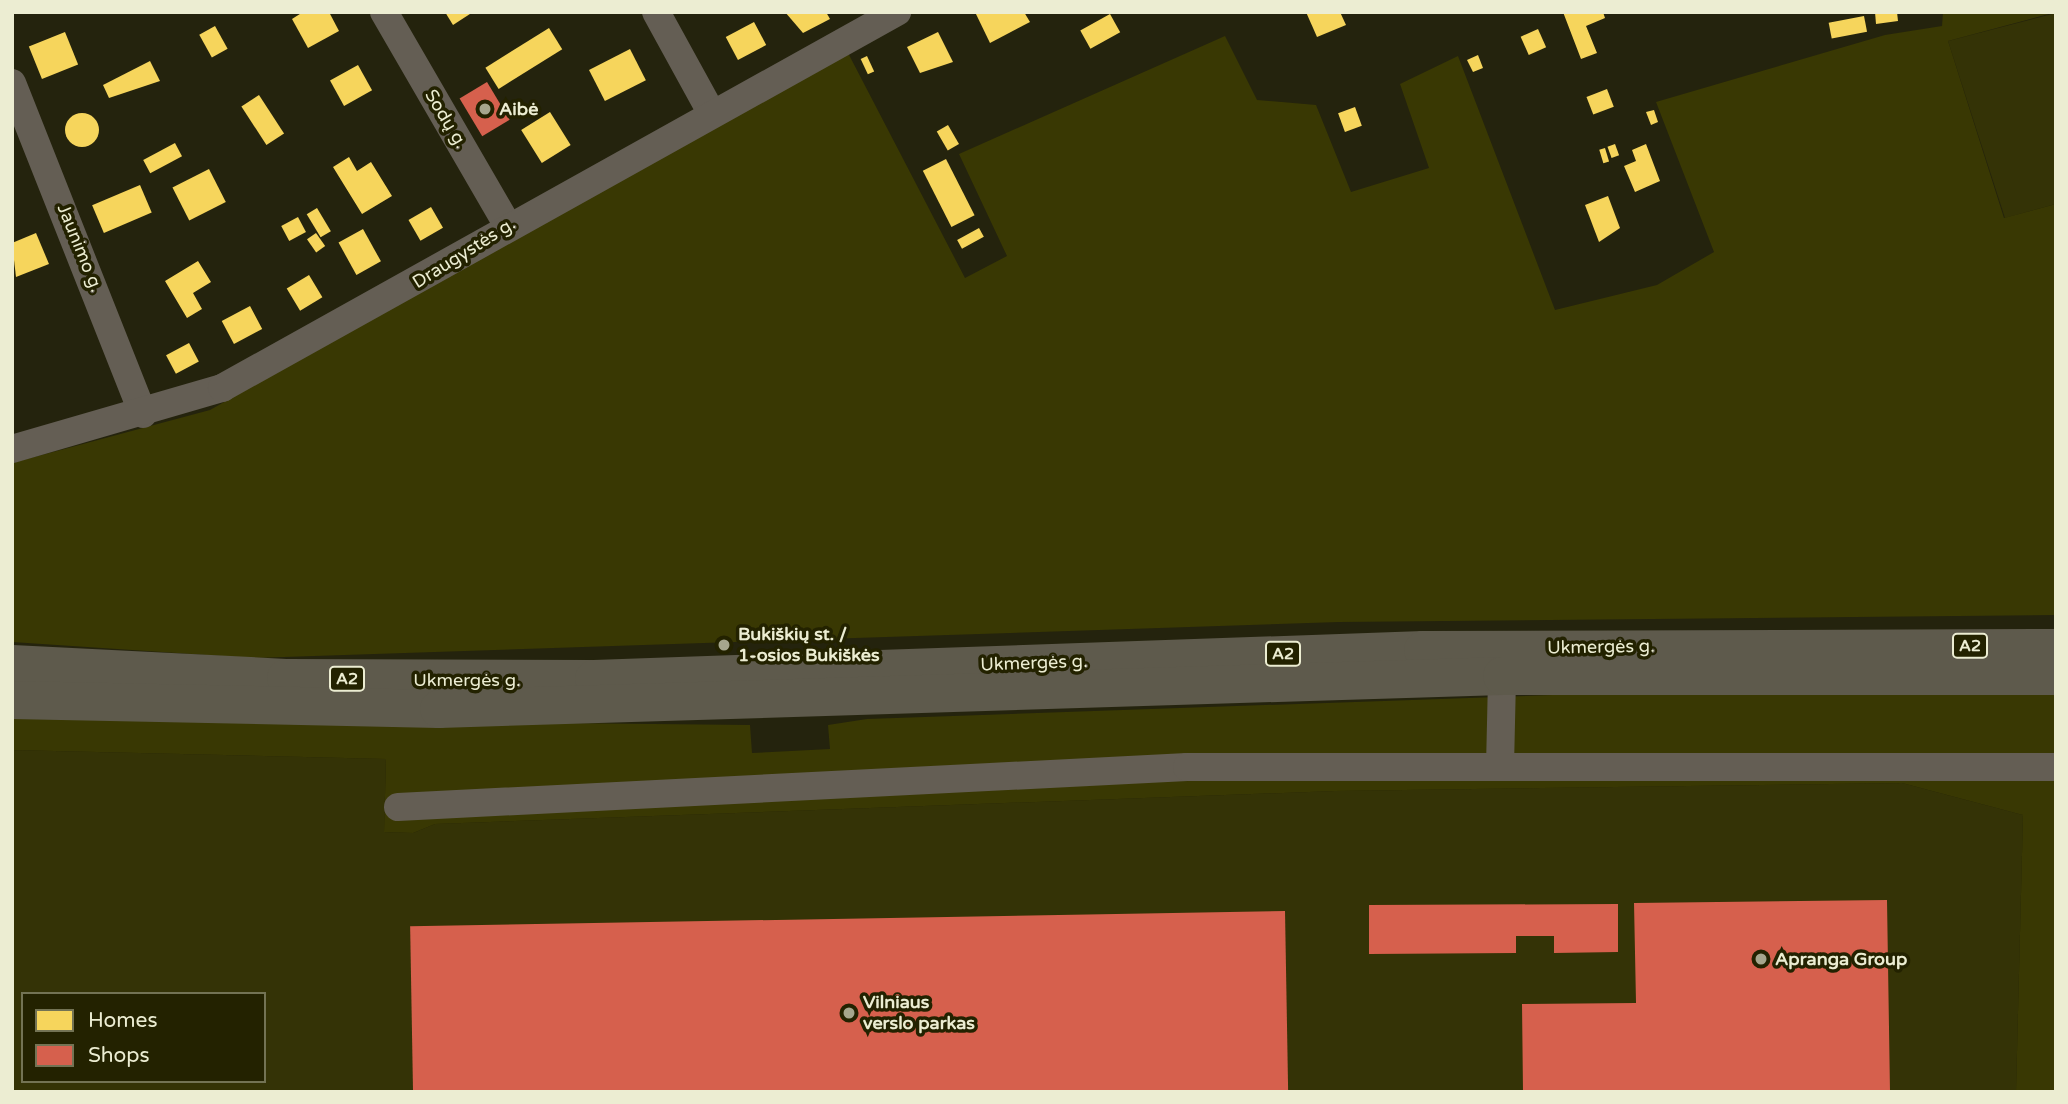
<!DOCTYPE html>
<html>
<head>
<meta charset="utf-8">
<style>
  body { margin:0 }
  #map { position:relative; width:2068px; height:1104px; overflow:hidden; background:#24230d; font-family:"Varela Round",sans-serif }
  div>[style] { position:absolute }
  .built>* { inset:0; background:#343306 }
  .green>* { inset:0; background:#393803 }
  .homes>* { inset:0; background:#f6d55c; transform-origin:0 0 }
  .round { border-radius:50% }
  .shops>* { inset:0; background:#d6604d; transform-origin:0 0 }
  .minor>* { height:28px; margin:-14px; padding:0 14px; transform-origin:14px; border-radius:14px; background:#645e54 }
  .highway>* { height:38px; margin:-19px; padding:0 19px; transform-origin:19px; border-radius:19px; background:#5e5a4c }
  .dots>* { width:19px; height:19px; translate:-50% -50%; box-sizing:border-box; border:4px solid #232200; border-radius:50% }
  span { translate:-50% -50%; white-space:nowrap; text-align:center; line-height:1.15; -webkit-text-stroke:7px #232200; paint-order:stroke }
  .shield-label span { padding:2px 5px; background:#232200; border:2px solid; border-radius:5px; -webkit-text-stroke-width:0 }
  .shield-label { font-size:16px; color:#ecedd2; font-weight:700 }
  .poi-label { font-size:18px; color:#ecedd2; font-weight:700 }
  .left { translate:0 -50%; text-align:left }
  .street-label { font-size:18px; color:#ecedd2 }
  .frame { position:absolute; inset:0; border:14px solid #ecedd2; pointer-events:none }
  .legend { position:absolute; left:21px; top:992px; width:245px; height:91px; box-sizing:border-box; background:#232200; border:2px solid #737354; margin:0; padding:9px 12px; list-style:none; font-size:21px; color:#ecedd2 }
  .legend li { display:flex; align-items:center; gap:14px; height:35px }
  .legend b { width:35px; border:2px solid #737354 }
</style>
</head>
<body>
<div id="map">
  <div class="built">
    <i style="clip-path:polygon(2056px 13px,2056px 204px,2005px 218px,1948px 41px)"></i>
    <i style="clip-path:polygon(evenodd,12px 750px,386px 759px,384px 832px,413px 833px,435px 824px,1335px 791px,1902px 783px,2023px 815px,2016px 1092px,12px 1092px,12px 750px,23px 994px,264px 994px,264px 1081px,23px 1081px,23px 994px)"></i>
  </div>
  <div class="green">
    <i style="clip-path:polygon(1943px 12px,2056px 12px,1948px 41px,2004px 218px,2056px 204px,2056px 615px,1339px 622px,252px 658px,12px 642px,12px 463px,210px 410px,847px 51px,965px 278px,1007px 256px,959px 154px,1225px 36px,1257px 100px,1316px 105px,1351px 192px,1429px 168px,1400px 84px,1458px 56px,1555px 310px,1657px 285px,1714px 252px,1656px 102px,1885px 35px,1942px 26px)"></i>
    <i style="clip-path:polygon(1638px 692px,2056px 695px,2056px 1092px,2016px 1092px,2023px 815px,1902px 783px,1335px 791px,435px 824px,413px 833px,384px 832px,386px 759px,12px 750px,12px 717px,750px 725px,752px 753px,830px 749px,828px 725px,867px 719px)"></i>
  </div>
  <div class="homes">
    <i style="clip-path:polygon(303px 12px,329px 12px,339px 31px,308px 48px,292px 19px)"></i>
    <i style="clip-path:polygon(445px 12px,473px 12px,453px 25px)"></i>
    <i style="clip-path:polygon(785px 12px,826px 12px,830px 19px,803px 33px)"></i>
    <i style="clip-path:polygon(975px 12px,1024px 12px,1030px 22px,990px 43px)"></i>
    <i style="clip-path:polygon(1306px 12px,1340px 12px,1346px 25px,1317px 37px)"></i>
    <i style="clip-path:polygon(1563px 12px,1603px 12px,1605px 18px,1586px 26px,1597px 53px,1581px 59px)"></i>
    <i style="clip-path:polygon(1875px 12px,1897px 12px,1898px 21px,1876px 24px)"></i>
    <i style="left:1110px;top:14px;width:21px;height:34px;rotate:61deg"></i>
    <i style="left:1864px;top:16px;width:16px;height:36px;rotate:79deg"></i>
    <i style="left:754px;top:22px;width:26px;height:32px;rotate:62deg"></i>
    <i style="left:215px;top:26px;width:26px;height:18px;rotate:61deg"></i>
    <i style="left:549px;top:28px;width:25px;height:75px;rotate:58deg"></i>
    <i style="left:1538px;top:29px;width:20px;height:19px;rotate:66deg"></i>
    <i style="left:65px;top:32px;width:35px;height:39px;rotate:68deg"></i>
    <i style="clip-path:polygon(938px 32px,953px 62px,920px 73px,907px 47px)"></i>
    <i style="left:630px;top:49px;width:35px;height:46px;rotate:63deg"></i>
    <i style="clip-path:polygon(1478px 55px,1483px 68px,1473px 72px,1467px 60px)"></i>
    <i style="left:867px;top:56px;width:17px;height:7px;rotate:65deg"></i>
    <i style="clip-path:polygon(150px 61px,160px 81px,109px 98px,103px 85px)"></i>
    <i style="left:358px;top:65px;width:29px;height:32px;rotate:61deg"></i>
    <i style="left:1607px;top:89px;width:19px;height:22px;rotate:69deg"></i>
    <i style="left:259px;top:95px;width:46px;height:21px;rotate:57deg"></i>
    <i style="left:1355px;top:107px;width:20px;height:18px;rotate:70deg"></i>
    <i style="clip-path:polygon(1654px 110px,1658px 122px,1651px 125px,1646px 112px)"></i>
    <i style="left:550px;top:112px;width:39px;height:34px;rotate:58deg"></i>
    <i class="round" style="left:65px;top:113px;width:34px;height:34px"></i>
    <i style="left:948px;top:125px;width:22px;height:13px;rotate:60deg"></i>
    <i style="left:175px;top:143px;width:15px;height:36px;rotate:62deg"></i>
    <i style="left:1615px;top:144px;width:12px;height:8px;rotate:70deg"></i>
    <i style="clip-path:polygon(1646px 144px,1660px 181px,1635px 192px,1624px 166px,1636px 161px,1632px 150px)"></i>
    <i style="left:1605px;top:148px;width:14px;height:6px;rotate:73deg"></i>
    <i style="clip-path:polygon(349px 157px,357px 171px,371px 162px,392px 196px,362px 214px,333px 167px)"></i>
    <i style="left:946px;top:159px;width:63px;height:26px;rotate:63deg"></i>
    <i style="left:209px;top:169px;width:37px;height:41px;rotate:63deg"></i>
    <i style="left:140px;top:185px;width:30px;height:52px;rotate:67deg"></i>
    <i style="clip-path:polygon(1608px 196px,1620px 228px,1599px 242px,1585px 205px)"></i>
    <i style="left:431px;top:207px;width:24px;height:26px;rotate:60deg"></i>
    <i style="left:317px;top:208px;width:27px;height:12px;rotate:59deg"></i>
    <i style="left:298px;top:217px;width:17px;height:19px;rotate:62deg"></i>
    <i style="left:979px;top:228px;width:10px;height:25px;rotate:61deg"></i>
    <i style="left:363px;top:229px;width:37px;height:28px;rotate:61deg"></i>
    <i style="clip-path:polygon(36px 233px,49px 264px,16px 277px,12px 243px)"></i>
    <i style="left:316px;top:233px;width:16px;height:11px;rotate:55deg"></i>
    <i style="clip-path:polygon(198px 261px,211px 282px,193px 293px,202px 309px,187px 318px,165px 281px)"></i>
    <i style="left:309px;top:275px;width:26px;height:26px;rotate:59deg"></i>
    <i style="left:250px;top:306px;width:26px;height:32px;rotate:62deg"></i>
    <i style="left:189px;top:343px;width:21px;height:26px;rotate:62deg"></i>
  </div>
  <div class="shops">
    <i style="left:487px;top:82px;width:44px;height:32px;rotate:59deg"></i>
    <i style="clip-path:polygon(1887px 900px,1890px 1092px,1523px 1092px,1522px 1004px,1636px 1003px,1634px 903px)"></i>
    <i style="clip-path:polygon(1618px 904px,1618px 952px,1554px 953px,1554px 936px,1516px 936px,1516px 953px,1369px 954px,1369px 905px)"></i>
    <i style="left:1285px;top:911px;width:181px;height:875px;rotate:89deg"></i>
  </div>
  <div class="minor">
    <i style="left:384px;top:12px;width:247px;rotate:59.9deg"></i>
    <i style="left:656px;top:12px;width:114px;rotate:61.2deg"></i>
    <i style="left:12px;top:83px;width:356px;rotate:68.4deg"></i>
    <i style="left:12px;top:449px;width:219px;rotate:-16.2deg"></i>
    <i style="left:222px;top:388px;width:773px;rotate:-29.12deg"></i>
    <i style="left:1500px;top:767px;width:91px;rotate:-88.7deg"></i>
    <i style="left:398px;top:807px;width:790px;rotate:-2.9deg"></i>
    <i style="left:1187px;top:767px;width:869px"></i>
  </div>
  <div class="highway">
    <i style="left:12px;top:664px;width:274px;rotate:2.9deg"></i>
    <i style="left:286px;top:678px;width:308px;rotate:0.2deg"></i>
    <i style="left:594px;top:679px;width:830px;rotate:-2deg"></i>
    <i style="left:1423px;top:650px;width:633px;rotate:-0.18deg"></i>
    <i style="left:12px;top:700px;width:427px;rotate:1.2deg"></i>
    <i style="left:439px;top:709px;width:1064px;rotate:-1.78deg"></i>
    <i style="left:1502px;top:676px;width:554px"></i>
  </div>
  <div class="dots">
    <i style="left:485px;top:109px;background:#a6a68d"></i>
    <i style="left:724px;top:645px;background:#a6a68d"></i>
    <i style="left:1761px;top:959px;background:#a6a68d"></i>
    <i style="left:849px;top:1013px;background:#a6a68d"></i>
  </div>
  <div class="shield-label">
    <span style="left:1970px;top:646px">A2</span>
    <span style="left:1283px;top:654px">A2</span>
    <span style="left:347px;top:679px">A2</span>
  </div>
  <div class="poi-label">
    <span class="left" style="left:499px;top:109px">Aibė</span>
    <span class="left" style="left:738px;top:645px">Bukiškių st. /<br>1-osios Bukiškės</span>
    <span class="left" style="left:1775px;top:959px">Apranga Group</span>
    <span class="left" style="left:863px;top:1013px">Vilniaus<br>verslo parkas</span>
  </div>
  <div class="street-label">
    <span style="left:446px;top:119px;rotate:59deg">Sodų g.</span>
    <span style="left:80px;top:248px;rotate:68deg">Jaunimo g.</span>
    <span style="left:464px;top:253px;rotate:-32deg">Draugystės g.</span>
    <span style="left:1601px;top:647px;rotate:-1deg">Ukmergės g.</span>
    <span style="left:1034px;top:663px;rotate:-2deg">Ukmergės g.</span>
    <span style="left:467px;top:680px">Ukmergės g.</span>
  </div>
  <div class="frame"></div>
  <ul class="legend">
  <li><b style="height:19px;background:#f6d55c"></b>Homes</li>
  <li><b style="height:19px;background:#d6604d"></b>Shops</li>
  </ul>
</div>
</body>
</html>
